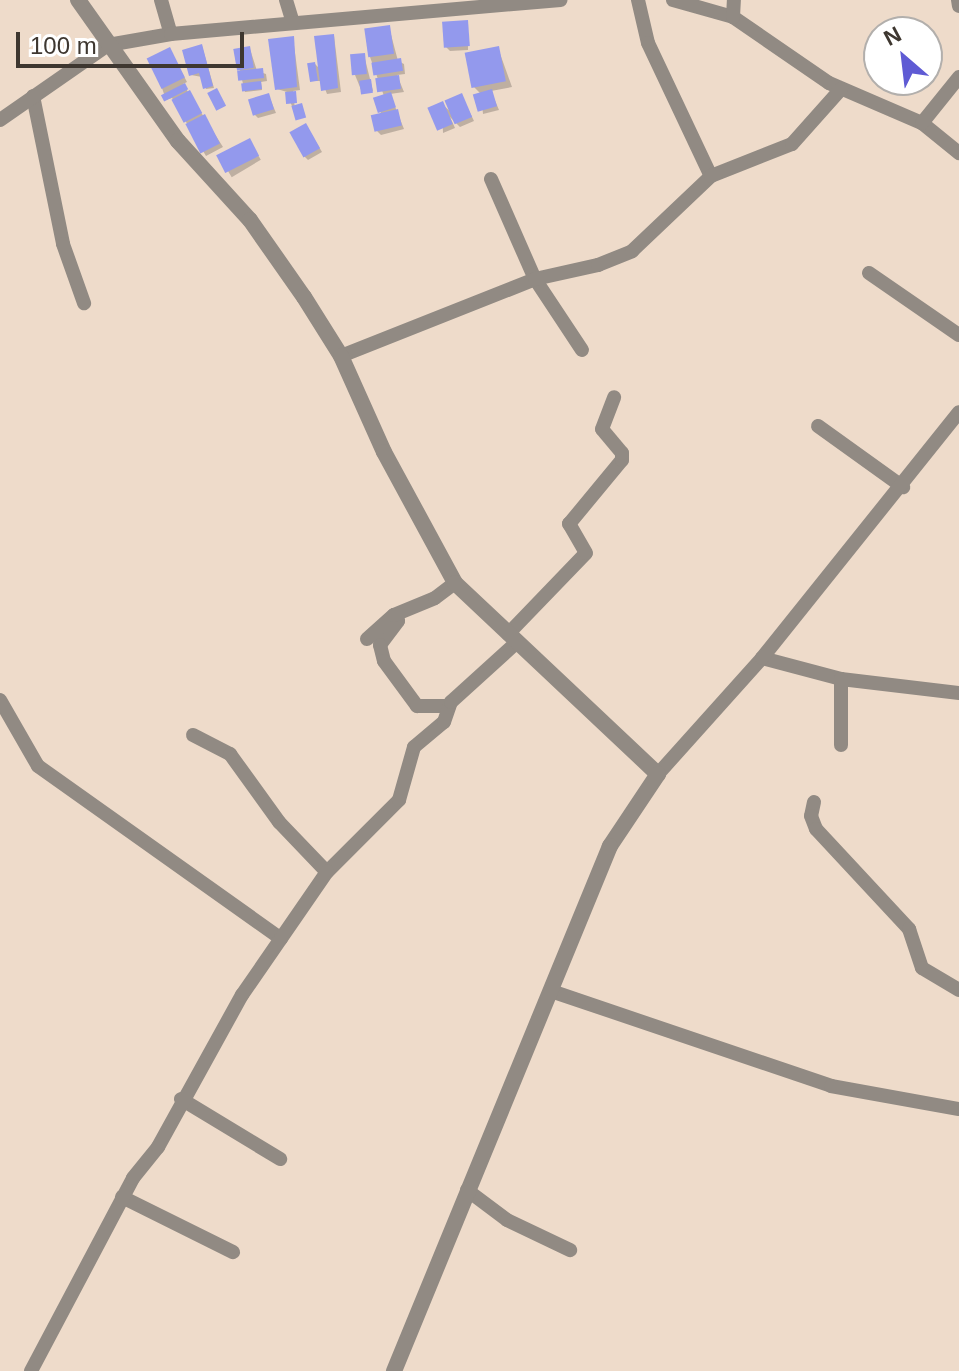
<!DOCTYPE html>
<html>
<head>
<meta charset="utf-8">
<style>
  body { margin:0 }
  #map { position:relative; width:959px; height:1371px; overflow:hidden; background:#eedbca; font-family:Helvetica,sans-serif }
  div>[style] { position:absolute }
  .shadow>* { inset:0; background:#0003; transform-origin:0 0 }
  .building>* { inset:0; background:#9399ed; transform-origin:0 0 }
  .minor>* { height:14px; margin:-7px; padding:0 7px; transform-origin:7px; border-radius:7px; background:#918a83 }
  .tertiary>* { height:16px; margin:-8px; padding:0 8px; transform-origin:8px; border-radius:8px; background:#918a83 }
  span { translate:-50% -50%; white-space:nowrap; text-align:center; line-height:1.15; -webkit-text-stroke:8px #fff; paint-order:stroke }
  .north { position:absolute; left:863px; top:16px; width:80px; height:80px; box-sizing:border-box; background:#fff; border:2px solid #b2afac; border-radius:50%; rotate:332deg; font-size:22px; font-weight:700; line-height:32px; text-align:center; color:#3e3730 }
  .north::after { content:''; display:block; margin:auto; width:28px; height:36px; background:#5f5bd4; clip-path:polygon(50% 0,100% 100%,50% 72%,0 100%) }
  .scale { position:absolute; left:16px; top:32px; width:228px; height:36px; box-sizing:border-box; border:4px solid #3e3730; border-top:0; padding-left:10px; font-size:24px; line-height:28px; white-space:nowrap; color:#3e3730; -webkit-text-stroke:6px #fff; paint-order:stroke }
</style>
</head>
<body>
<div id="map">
  <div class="shadow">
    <i style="clip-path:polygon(468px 22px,468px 50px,450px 51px,446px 47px)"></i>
    <i style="clip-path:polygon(389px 27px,398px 61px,404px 64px,405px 74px,397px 75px,404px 92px,390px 94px,404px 129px,381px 135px,377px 131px,384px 96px,370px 57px)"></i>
    <i style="clip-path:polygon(334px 36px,341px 92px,327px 94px,322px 81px,311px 81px,315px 64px,320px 69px)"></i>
    <i style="clip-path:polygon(293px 38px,300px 90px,293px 91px,296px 118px,287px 92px,277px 89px)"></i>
    <i style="clip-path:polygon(202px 46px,214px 88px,206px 89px,202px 77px,191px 75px)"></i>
    <i style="clip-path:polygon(498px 48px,512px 87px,491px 91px,499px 110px,483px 114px,481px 94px,474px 87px)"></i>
    <i style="clip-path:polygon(170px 49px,187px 82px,183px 84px,223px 147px,206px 156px,172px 98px,166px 100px,162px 88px)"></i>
    <i style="clip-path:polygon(250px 49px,257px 71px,266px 74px,267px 81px,261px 82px,262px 90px,245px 92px,235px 51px)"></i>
    <i style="clip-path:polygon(364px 55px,373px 91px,362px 92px,355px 75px)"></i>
    <i style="clip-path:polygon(269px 96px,276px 113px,258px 118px,254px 114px)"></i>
    <i style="clip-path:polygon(462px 96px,474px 121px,460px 127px,450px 117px,455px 128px,443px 133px,442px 104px,453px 114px)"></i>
    <i style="clip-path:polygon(306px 125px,322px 152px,308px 160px,304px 156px)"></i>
    <i style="left:249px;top:140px;width:23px;height:34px;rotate:59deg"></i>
  </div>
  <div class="building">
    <i style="left:468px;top:20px;width:26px;height:26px;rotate:86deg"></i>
    <i style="left:390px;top:25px;width:29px;height:26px;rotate:82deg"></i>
    <i style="clip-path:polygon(334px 34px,338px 88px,321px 91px,314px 36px)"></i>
    <i style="clip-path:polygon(294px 36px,297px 87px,275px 90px,268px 39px)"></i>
    <i style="clip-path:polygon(202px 44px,213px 86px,203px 89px,199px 73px,189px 76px,182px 50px)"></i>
    <i style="left:250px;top:46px;width:22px;height:17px;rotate:80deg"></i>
    <i style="left:499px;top:46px;width:36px;height:35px;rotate:79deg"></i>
    <i style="left:170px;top:47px;width:34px;height:26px;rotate:64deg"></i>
    <i style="left:365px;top:53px;width:21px;height:15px;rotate:85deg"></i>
    <i style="left:401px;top:58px;width:13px;height:30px;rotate:81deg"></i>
    <i style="left:315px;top:62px;width:19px;height:8px;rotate:81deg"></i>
    <i style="left:263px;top:68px;width:10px;height:26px;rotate:84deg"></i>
    <i style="left:399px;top:75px;width:14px;height:24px;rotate:82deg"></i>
    <i style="left:371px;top:79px;width:14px;height:12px;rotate:82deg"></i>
    <i style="left:261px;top:81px;width:8px;height:20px;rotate:83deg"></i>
    <i style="left:185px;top:83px;width:7px;height:27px;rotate:63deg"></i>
    <i style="left:217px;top:88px;width:20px;height:11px;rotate:63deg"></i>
    <i style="left:492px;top:89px;width:18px;height:20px;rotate:74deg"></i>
    <i style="left:190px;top:90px;width:26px;height:21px;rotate:62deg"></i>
    <i style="left:296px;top:91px;width:12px;height:11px;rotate:85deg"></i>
    <i style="left:391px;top:92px;width:16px;height:19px;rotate:72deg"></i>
    <i style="left:269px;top:93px;width:17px;height:22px;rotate:73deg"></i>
    <i style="left:462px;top:93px;width:26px;height:19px;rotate:67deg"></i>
    <i style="left:443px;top:101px;width:25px;height:17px;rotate:67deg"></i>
    <i style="left:302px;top:103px;width:15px;height:11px;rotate:74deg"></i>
    <i style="left:398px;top:109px;width:17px;height:28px;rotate:77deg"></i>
    <i style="left:205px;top:114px;width:33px;height:22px;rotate:63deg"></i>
    <i style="left:306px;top:123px;width:29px;height:19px;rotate:61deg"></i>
    <i style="left:250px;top:138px;width:20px;height:38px;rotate:63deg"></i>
  </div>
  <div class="minor">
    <i style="left:161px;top:0;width:35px;rotate:74deg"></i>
    <i style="left:286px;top:0;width:24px;rotate:73deg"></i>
    <i style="left:638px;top:0;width:44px;rotate:76.9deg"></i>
    <i style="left:648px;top:43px;width:147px;rotate:64.7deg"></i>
    <i style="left:673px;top:0;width:62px;rotate:15.8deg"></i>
    <i style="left:733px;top:17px;width:116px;rotate:34.5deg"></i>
    <i style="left:829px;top:83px;width:101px;rotate:23.3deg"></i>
    <i style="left:922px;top:123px;width:48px;rotate:39deg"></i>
    <i style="left:958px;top:0;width:6px;rotate:81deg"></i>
    <i style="left:733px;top:17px;width:17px;rotate:-87deg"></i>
    <i style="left:33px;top:96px;width:151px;rotate:78.5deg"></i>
    <i style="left:63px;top:244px;width:63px;rotate:70.4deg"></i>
    <i style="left:0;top:120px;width:131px;rotate:-34.8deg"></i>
    <i style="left:108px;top:45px;width:64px;rotate:-9.9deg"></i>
    <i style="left:171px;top:34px;width:391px;rotate:-5deg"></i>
    <i style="left:922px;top:123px;width:59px;rotate:-51.2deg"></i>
    <i style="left:491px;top:179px;width:109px;rotate:66.3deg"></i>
    <i style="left:535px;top:279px;width:85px;rotate:56.5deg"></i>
    <i style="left:869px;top:273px;width:109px;rotate:34.6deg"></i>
    <i style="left:341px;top:356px;width:209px;rotate:-21.6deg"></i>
    <i style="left:535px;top:279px;width:65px;rotate:-12.5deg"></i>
    <i style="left:598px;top:265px;width:37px;rotate:-22deg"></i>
    <i style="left:632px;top:251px;width:109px;rotate:-43.5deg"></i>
    <i style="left:711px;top:176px;width:87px;rotate:-21.6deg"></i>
    <i style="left:792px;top:144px;width:74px;rotate:-48.3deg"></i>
    <i style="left:818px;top:426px;width:105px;rotate:35.7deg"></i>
    <i style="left:394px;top:615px;width:7px;rotate:56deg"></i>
    <i style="left:398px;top:621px;width:30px;rotate:127deg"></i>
    <i style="left:380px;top:645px;width:16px;rotate:76deg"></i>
    <i style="left:384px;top:661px;width:56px;rotate:53.7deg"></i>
    <i style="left:417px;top:706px;width:32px"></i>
    <i style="left:508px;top:634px;width:112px;rotate:-46.1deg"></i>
    <i style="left:586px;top:553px;width:34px;rotate:-120deg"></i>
    <i style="left:569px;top:524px;width:83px;rotate:-50.4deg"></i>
    <i style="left:622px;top:460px;width:7px;rotate:-90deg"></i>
    <i style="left:622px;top:453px;width:31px;rotate:-130deg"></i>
    <i style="left:602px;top:429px;width:34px;rotate:-69deg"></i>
    <i style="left:367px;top:639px;width:36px;rotate:-42deg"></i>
    <i style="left:394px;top:615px;width:44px;rotate:-22.5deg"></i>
    <i style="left:435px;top:598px;width:25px;rotate:-37deg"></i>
    <i style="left:762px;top:658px;width:82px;rotate:14.9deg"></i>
    <i style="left:841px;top:679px;width:119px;rotate:6.8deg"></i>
    <i style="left:841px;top:679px;width:66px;rotate:90deg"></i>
    <i style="left:0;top:700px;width:76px;rotate:60.1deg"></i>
    <i style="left:38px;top:766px;width:298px;rotate:35.4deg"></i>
    <i style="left:193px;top:735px;width:42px;rotate:27.2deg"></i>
    <i style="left:230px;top:754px;width:84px;rotate:54.2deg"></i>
    <i style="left:279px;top:822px;width:69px;rotate:46.2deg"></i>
    <i style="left:327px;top:872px;width:102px;rotate:-45deg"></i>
    <i style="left:399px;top:800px;width:55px;rotate:-74.2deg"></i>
    <i style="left:414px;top:747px;width:39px;rotate:-40deg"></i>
    <i style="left:444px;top:722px;width:21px;rotate:-71deg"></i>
    <i style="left:451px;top:702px;width:88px;rotate:-42.2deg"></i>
    <i style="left:658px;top:774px;width:156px;rotate:-48.1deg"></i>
    <i style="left:762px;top:658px;width:315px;rotate:-51.3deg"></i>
    <i style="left:814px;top:802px;width:14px;rotate:102deg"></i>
    <i style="left:811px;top:816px;width:14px;rotate:69deg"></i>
    <i style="left:816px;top:829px;width:137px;rotate:47.1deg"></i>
    <i style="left:909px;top:929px;width:41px;rotate:71.6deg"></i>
    <i style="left:922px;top:968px;width:43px;rotate:30.7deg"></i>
    <i style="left:551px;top:991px;width:296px;rotate:18.7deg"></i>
    <i style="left:831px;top:1086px;width:130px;rotate:10.2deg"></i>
    <i style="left:181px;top:1099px;width:116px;rotate:31.2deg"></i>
    <i style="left:467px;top:1190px;width:50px;rotate:36.9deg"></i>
    <i style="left:507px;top:1220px;width:70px;rotate:25.5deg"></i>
    <i style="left:122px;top:1197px;width:124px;rotate:26.4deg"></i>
    <i style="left:31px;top:1371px;width:218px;rotate:-62.1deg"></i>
    <i style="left:133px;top:1178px;width:40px;rotate:-51deg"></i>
    <i style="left:158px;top:1147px;width:174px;rotate:-61.1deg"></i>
    <i style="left:242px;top:995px;width:150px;rotate:-55.4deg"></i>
  </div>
  <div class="tertiary">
    <i style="left:78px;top:0;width:173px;rotate:54.7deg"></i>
    <i style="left:178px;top:141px;width:107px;rotate:47.7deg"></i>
    <i style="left:250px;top:220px;width:94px;rotate:55deg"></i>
    <i style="left:304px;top:297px;width:70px;rotate:57.9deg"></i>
    <i style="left:341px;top:356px;width:105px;rotate:65.9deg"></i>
    <i style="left:384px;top:452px;width:149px;rotate:61.5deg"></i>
    <i style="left:455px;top:583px;width:279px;rotate:43.3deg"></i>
    <i style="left:658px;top:774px;width:87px;rotate:123.7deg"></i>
    <i style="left:610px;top:846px;width:568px;rotate:112.36deg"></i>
  </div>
  <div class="north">N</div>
  <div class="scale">100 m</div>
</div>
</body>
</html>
